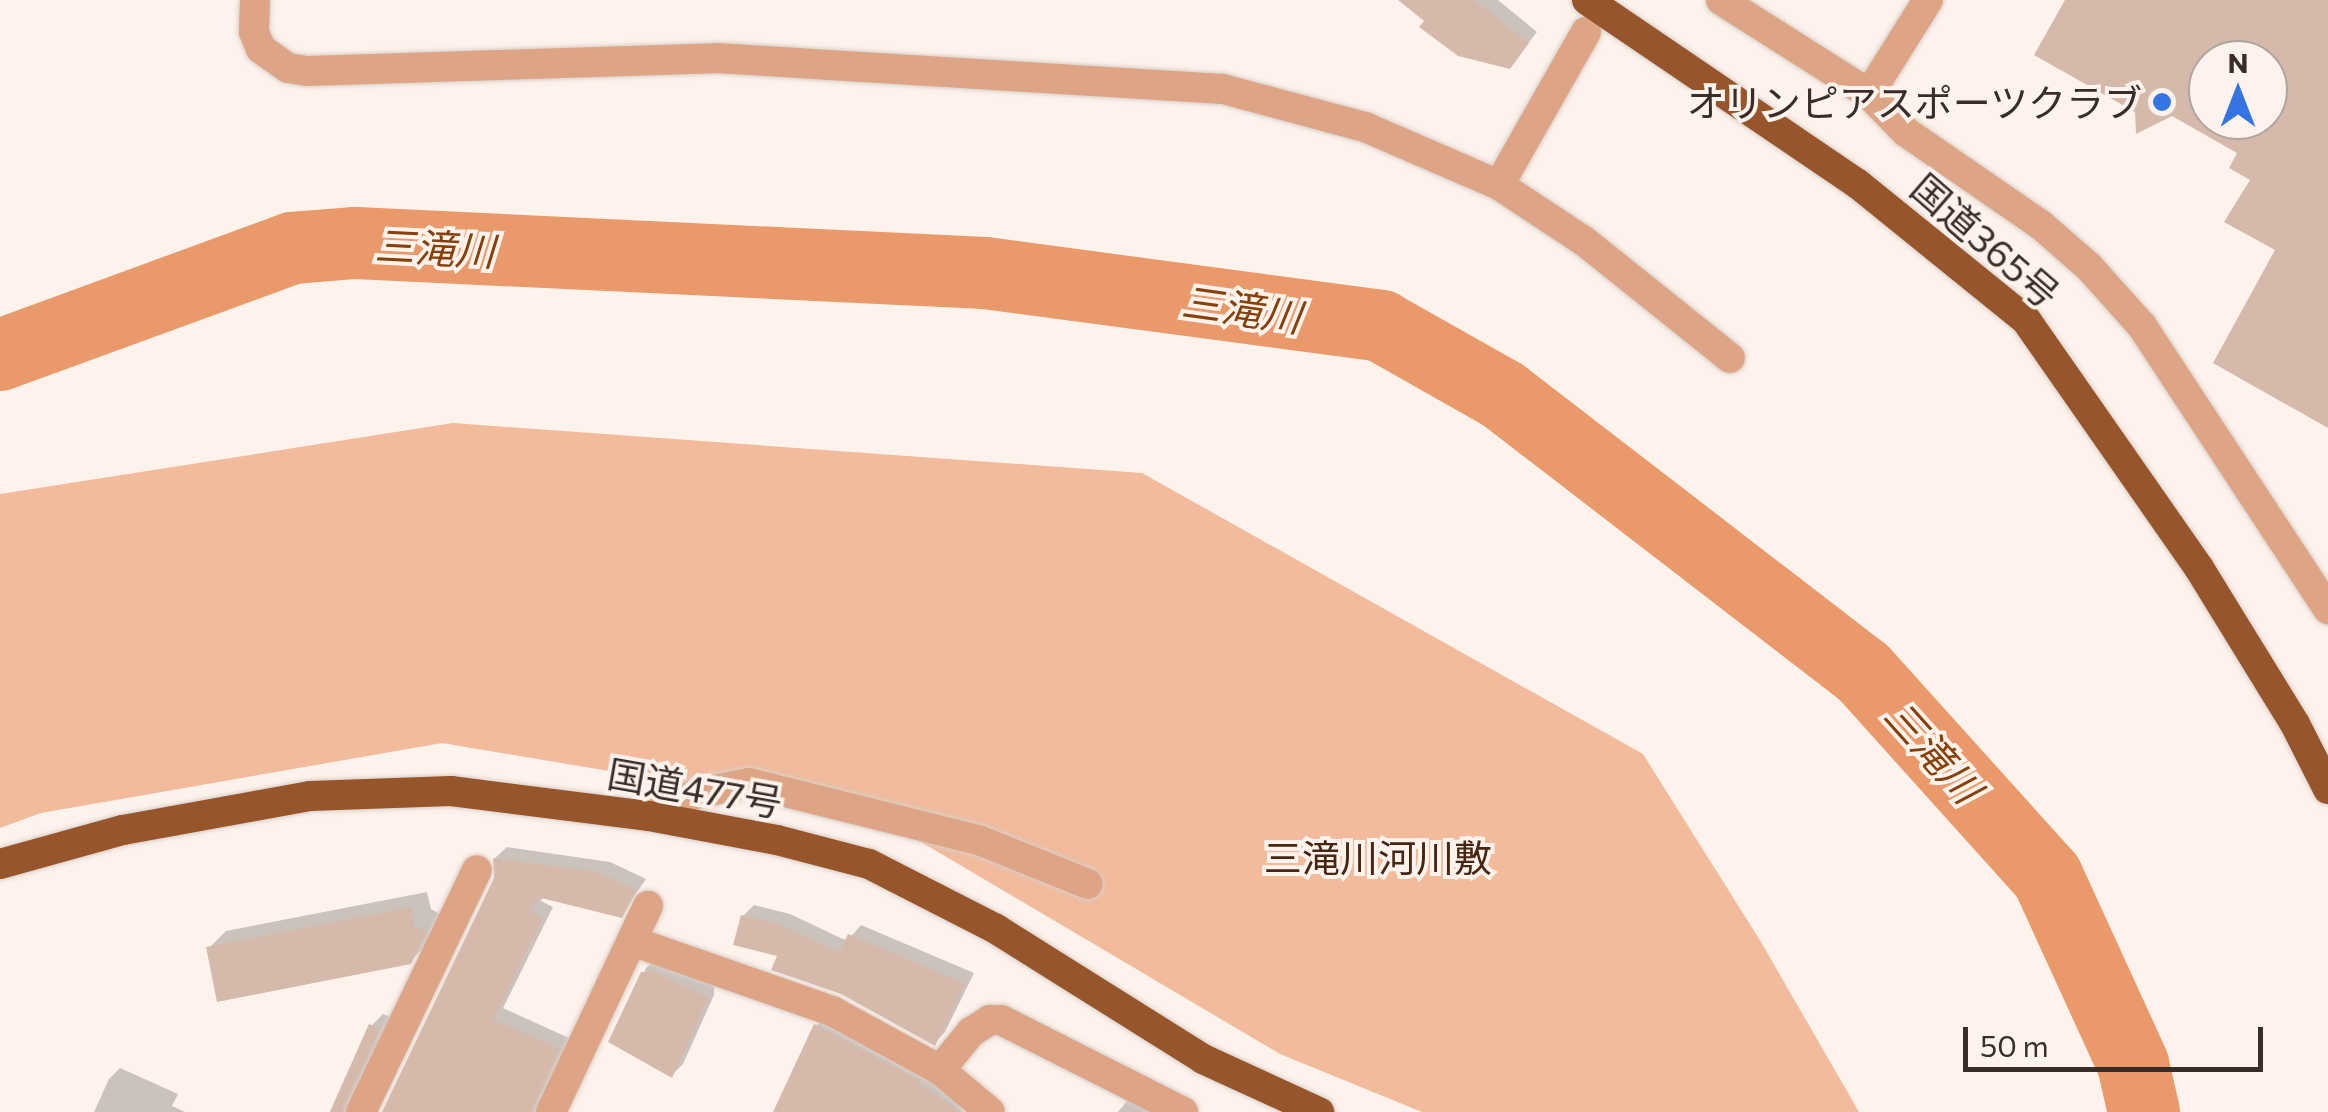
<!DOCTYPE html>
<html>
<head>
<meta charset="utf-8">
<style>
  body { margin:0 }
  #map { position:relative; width:2328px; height:1112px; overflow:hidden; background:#fef3ec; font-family:Commissioner,"Noto Sans JP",sans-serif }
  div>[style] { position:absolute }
  .green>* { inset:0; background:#f1bb9c }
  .shadow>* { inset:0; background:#0003 }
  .river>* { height:72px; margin:-36px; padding:0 36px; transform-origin:36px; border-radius:36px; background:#e9996a }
  .building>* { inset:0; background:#d5baab; transform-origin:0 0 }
  .roads { filter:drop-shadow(0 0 2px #dacfc9) drop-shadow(0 0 2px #dacfc9) }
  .minor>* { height:30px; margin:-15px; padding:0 15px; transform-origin:15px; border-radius:15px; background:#dda586 }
  .highway>* { height:30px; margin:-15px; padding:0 15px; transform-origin:15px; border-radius:15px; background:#97552b }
  .dots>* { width:28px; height:28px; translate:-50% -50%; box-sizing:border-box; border:5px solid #fef3ec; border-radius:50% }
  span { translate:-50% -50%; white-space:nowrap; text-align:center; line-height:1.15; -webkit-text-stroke:8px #fef3ec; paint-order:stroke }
  .poi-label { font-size:38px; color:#382d28 }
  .right { translate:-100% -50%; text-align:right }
  .street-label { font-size:38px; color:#382d28 }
  .park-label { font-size:38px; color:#472713 }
  .water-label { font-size:40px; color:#884008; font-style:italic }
  .north { position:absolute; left:2188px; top:40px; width:100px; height:100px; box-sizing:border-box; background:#fef3ec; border:2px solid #afa49e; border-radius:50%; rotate:0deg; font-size:28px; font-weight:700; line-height:40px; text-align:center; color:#382d28 }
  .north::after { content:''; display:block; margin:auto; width:35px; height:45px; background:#3575e3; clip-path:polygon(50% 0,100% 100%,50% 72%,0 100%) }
  .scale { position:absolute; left:1963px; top:1027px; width:300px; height:45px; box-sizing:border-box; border:5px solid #382d28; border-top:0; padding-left:12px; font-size:30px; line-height:35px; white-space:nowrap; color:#382d28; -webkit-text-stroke:8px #fef3ec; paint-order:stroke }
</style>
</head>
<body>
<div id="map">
  <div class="green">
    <i style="clip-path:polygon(453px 423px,1142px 473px,1643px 754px,1761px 942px,1859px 1112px,1422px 1112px,1280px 1054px,877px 816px,442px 743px,41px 813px,0 828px,0 494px)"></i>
  </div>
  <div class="shadow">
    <i style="clip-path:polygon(1421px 0,1498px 0,1537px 32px,1519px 55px,1428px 20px)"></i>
    <i style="clip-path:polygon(507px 847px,610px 862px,646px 879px,621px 915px,543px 896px,541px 901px,553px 907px,503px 1008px,569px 1038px,537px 1112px,385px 1112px,496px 879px,495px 858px)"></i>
    <i style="clip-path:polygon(427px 892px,431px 909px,442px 915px,428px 944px,410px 961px,209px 948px,226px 931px)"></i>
    <i style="clip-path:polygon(754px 905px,790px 914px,847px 941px,861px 925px,974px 973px,945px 1032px,935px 1043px,780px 954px,743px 916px)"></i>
    <i style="clip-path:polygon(657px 957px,714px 984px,714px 995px,683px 1064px,672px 1075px,611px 1041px,646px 968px)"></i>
    <i style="clip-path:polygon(383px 1014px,390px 1017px,353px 1101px,357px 1112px,331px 1112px,372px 1025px)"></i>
    <i style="clip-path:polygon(826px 1015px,967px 1098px,961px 1110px,965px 1112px,776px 1112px,816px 1026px)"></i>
    <i style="clip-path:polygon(120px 1068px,178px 1094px,172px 1106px,185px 1112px,94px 1112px,109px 1079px)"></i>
    <i style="clip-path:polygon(1134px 1092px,1180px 1112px,1118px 1112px)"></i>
  </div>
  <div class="river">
    <i style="left:0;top:355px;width:311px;rotate:-20.1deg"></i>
    <i style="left:292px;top:248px;width:64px;rotate:-4.5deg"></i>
    <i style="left:356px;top:243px;width:630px;rotate:2.73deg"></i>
    <i style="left:985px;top:273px;width:400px;rotate:7.6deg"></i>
    <i style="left:1381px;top:326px;width:140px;rotate:29.5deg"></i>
    <i style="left:1503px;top:395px;width:454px;rotate:37.6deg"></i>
    <i style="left:1863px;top:672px;width:275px;rotate:48deg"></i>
    <i style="left:2047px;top:876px;width:207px;rotate:65.4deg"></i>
    <i style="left:2133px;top:1064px;width:49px;rotate:77.1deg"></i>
  </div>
  <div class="building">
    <i style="clip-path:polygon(1398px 0,1474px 0,1529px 43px,1510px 69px,1458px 56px,1419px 27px,1424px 21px)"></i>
    <i style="clip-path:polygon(evenodd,2065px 0,2328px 0,2328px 428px,2213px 363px,2275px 250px,2224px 222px,2250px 180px,2229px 168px,2237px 153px,2172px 116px,2136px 134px,2135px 112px,2034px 55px,2065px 0,2208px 60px,2268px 60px,2268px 120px,2208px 120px,2208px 60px)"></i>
    <i style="clip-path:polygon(493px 858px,598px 872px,637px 891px,622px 918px,537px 897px,531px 913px,543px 918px,493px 1019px,560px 1049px,532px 1112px,382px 1112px,494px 878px)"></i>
    <i style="clip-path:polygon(411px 907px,414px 926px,427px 932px,411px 964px,217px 1002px,206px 947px)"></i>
    <i style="clip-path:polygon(741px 915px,775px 923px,839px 952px,848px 934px,965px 984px,935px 1046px,841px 994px,771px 970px,777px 956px,733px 945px)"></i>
    <i style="clip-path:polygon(641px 972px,654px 972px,709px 998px,672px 1078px,608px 1042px)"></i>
    <i style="left:369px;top:1024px;width:12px;height:97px;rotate:24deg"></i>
    <i style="clip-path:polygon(814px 1024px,920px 1080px,918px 1084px,961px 1112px,773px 1112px)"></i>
  </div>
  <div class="roads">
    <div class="minor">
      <i style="left:255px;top:0;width:32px;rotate:92deg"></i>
      <i style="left:254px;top:32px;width:18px;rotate:68deg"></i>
      <i style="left:261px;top:49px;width:33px;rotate:35deg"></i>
      <i style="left:288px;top:68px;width:19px;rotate:9deg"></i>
      <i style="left:307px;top:71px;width:409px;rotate:-1.8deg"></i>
      <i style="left:716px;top:58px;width:508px;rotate:3.5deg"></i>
      <i style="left:1223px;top:89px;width:147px;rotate:15deg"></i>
      <i style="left:1365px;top:127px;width:146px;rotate:23.4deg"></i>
      <i style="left:1499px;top:185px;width:102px;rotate:33.4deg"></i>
      <i style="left:1584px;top:241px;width:187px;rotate:38.7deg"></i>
      <i style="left:1721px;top:0;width:175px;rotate:32.4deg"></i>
      <i style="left:1869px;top:94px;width:53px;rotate:45.8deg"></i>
      <i style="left:1906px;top:132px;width:164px;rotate:34.6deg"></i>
      <i style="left:2041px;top:225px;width:64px;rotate:41.2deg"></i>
      <i style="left:2089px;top:267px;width:79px;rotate:48.1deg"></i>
      <i style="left:2142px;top:326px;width:339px;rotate:56.7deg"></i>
      <i style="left:1869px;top:94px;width:111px;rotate:-57.9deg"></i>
      <i style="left:1499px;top:185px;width:176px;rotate:-60.4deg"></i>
      <i style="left:649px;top:816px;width:51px;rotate:-25.6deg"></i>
      <i style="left:695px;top:794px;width:55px;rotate:-11.5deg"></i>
      <i style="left:749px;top:783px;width:239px;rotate:14deg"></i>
      <i style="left:981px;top:841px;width:115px;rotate:21.9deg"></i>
      <i style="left:632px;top:941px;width:212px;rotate:19.3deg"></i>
      <i style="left:832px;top:1011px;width:123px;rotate:28.6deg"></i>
      <i style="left:940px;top:1070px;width:65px;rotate:40deg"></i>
      <i style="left:940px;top:1070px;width:49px;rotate:-50.8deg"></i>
      <i style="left:971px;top:1032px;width:22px;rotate:-32deg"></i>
      <i style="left:990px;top:1020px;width:11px"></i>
      <i style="left:1001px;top:1020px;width:204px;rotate:26.8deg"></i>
      <i style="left:361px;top:1112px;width:268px;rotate:-64.4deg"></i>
      <i style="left:551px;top:1112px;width:228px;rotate:-64.8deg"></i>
    </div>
    <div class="highway">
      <i style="left:1587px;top:0;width:328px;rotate:34.2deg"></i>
      <i style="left:1858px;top:184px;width:216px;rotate:39deg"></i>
      <i style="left:2026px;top:320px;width:302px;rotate:55.1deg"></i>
      <i style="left:2199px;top:568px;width:183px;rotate:58.4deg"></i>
      <i style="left:2295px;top:724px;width:73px;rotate:63.1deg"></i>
      <i style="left:0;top:864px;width:128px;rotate:-15.5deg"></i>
      <i style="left:123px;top:830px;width:190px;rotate:-10.3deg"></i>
      <i style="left:310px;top:796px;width:141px;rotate:-2deg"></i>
      <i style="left:451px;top:791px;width:200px;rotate:7.2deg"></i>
      <i style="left:649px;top:816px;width:130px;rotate:10.6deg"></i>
      <i style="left:777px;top:840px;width:95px;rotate:14.6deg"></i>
      <i style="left:869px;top:864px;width:143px;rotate:27.1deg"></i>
      <i style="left:996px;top:929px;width:244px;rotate:32.1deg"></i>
      <i style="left:1203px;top:1059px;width:128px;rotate:24.6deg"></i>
    </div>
  </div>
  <div class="dots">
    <i style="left:2162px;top:102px;background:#3575e3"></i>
  </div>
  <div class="poi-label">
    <span class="right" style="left:2142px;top:102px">オリンピアスポーツクラブ</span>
  </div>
  <div class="street-label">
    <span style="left:1986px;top:240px;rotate:41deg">国道365号</span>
    <span style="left:695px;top:787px;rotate:10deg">国道477号</span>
  </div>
  <div class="park-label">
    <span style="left:1378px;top:857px">三滝川河川敷</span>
  </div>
  <div class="water-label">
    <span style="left:435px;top:247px;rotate:3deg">三滝川</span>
    <span style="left:1242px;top:308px;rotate:8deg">三滝川</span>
    <span style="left:1934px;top:751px;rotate:48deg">三滝川</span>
  </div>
  <div class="north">N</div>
  <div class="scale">50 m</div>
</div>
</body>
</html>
